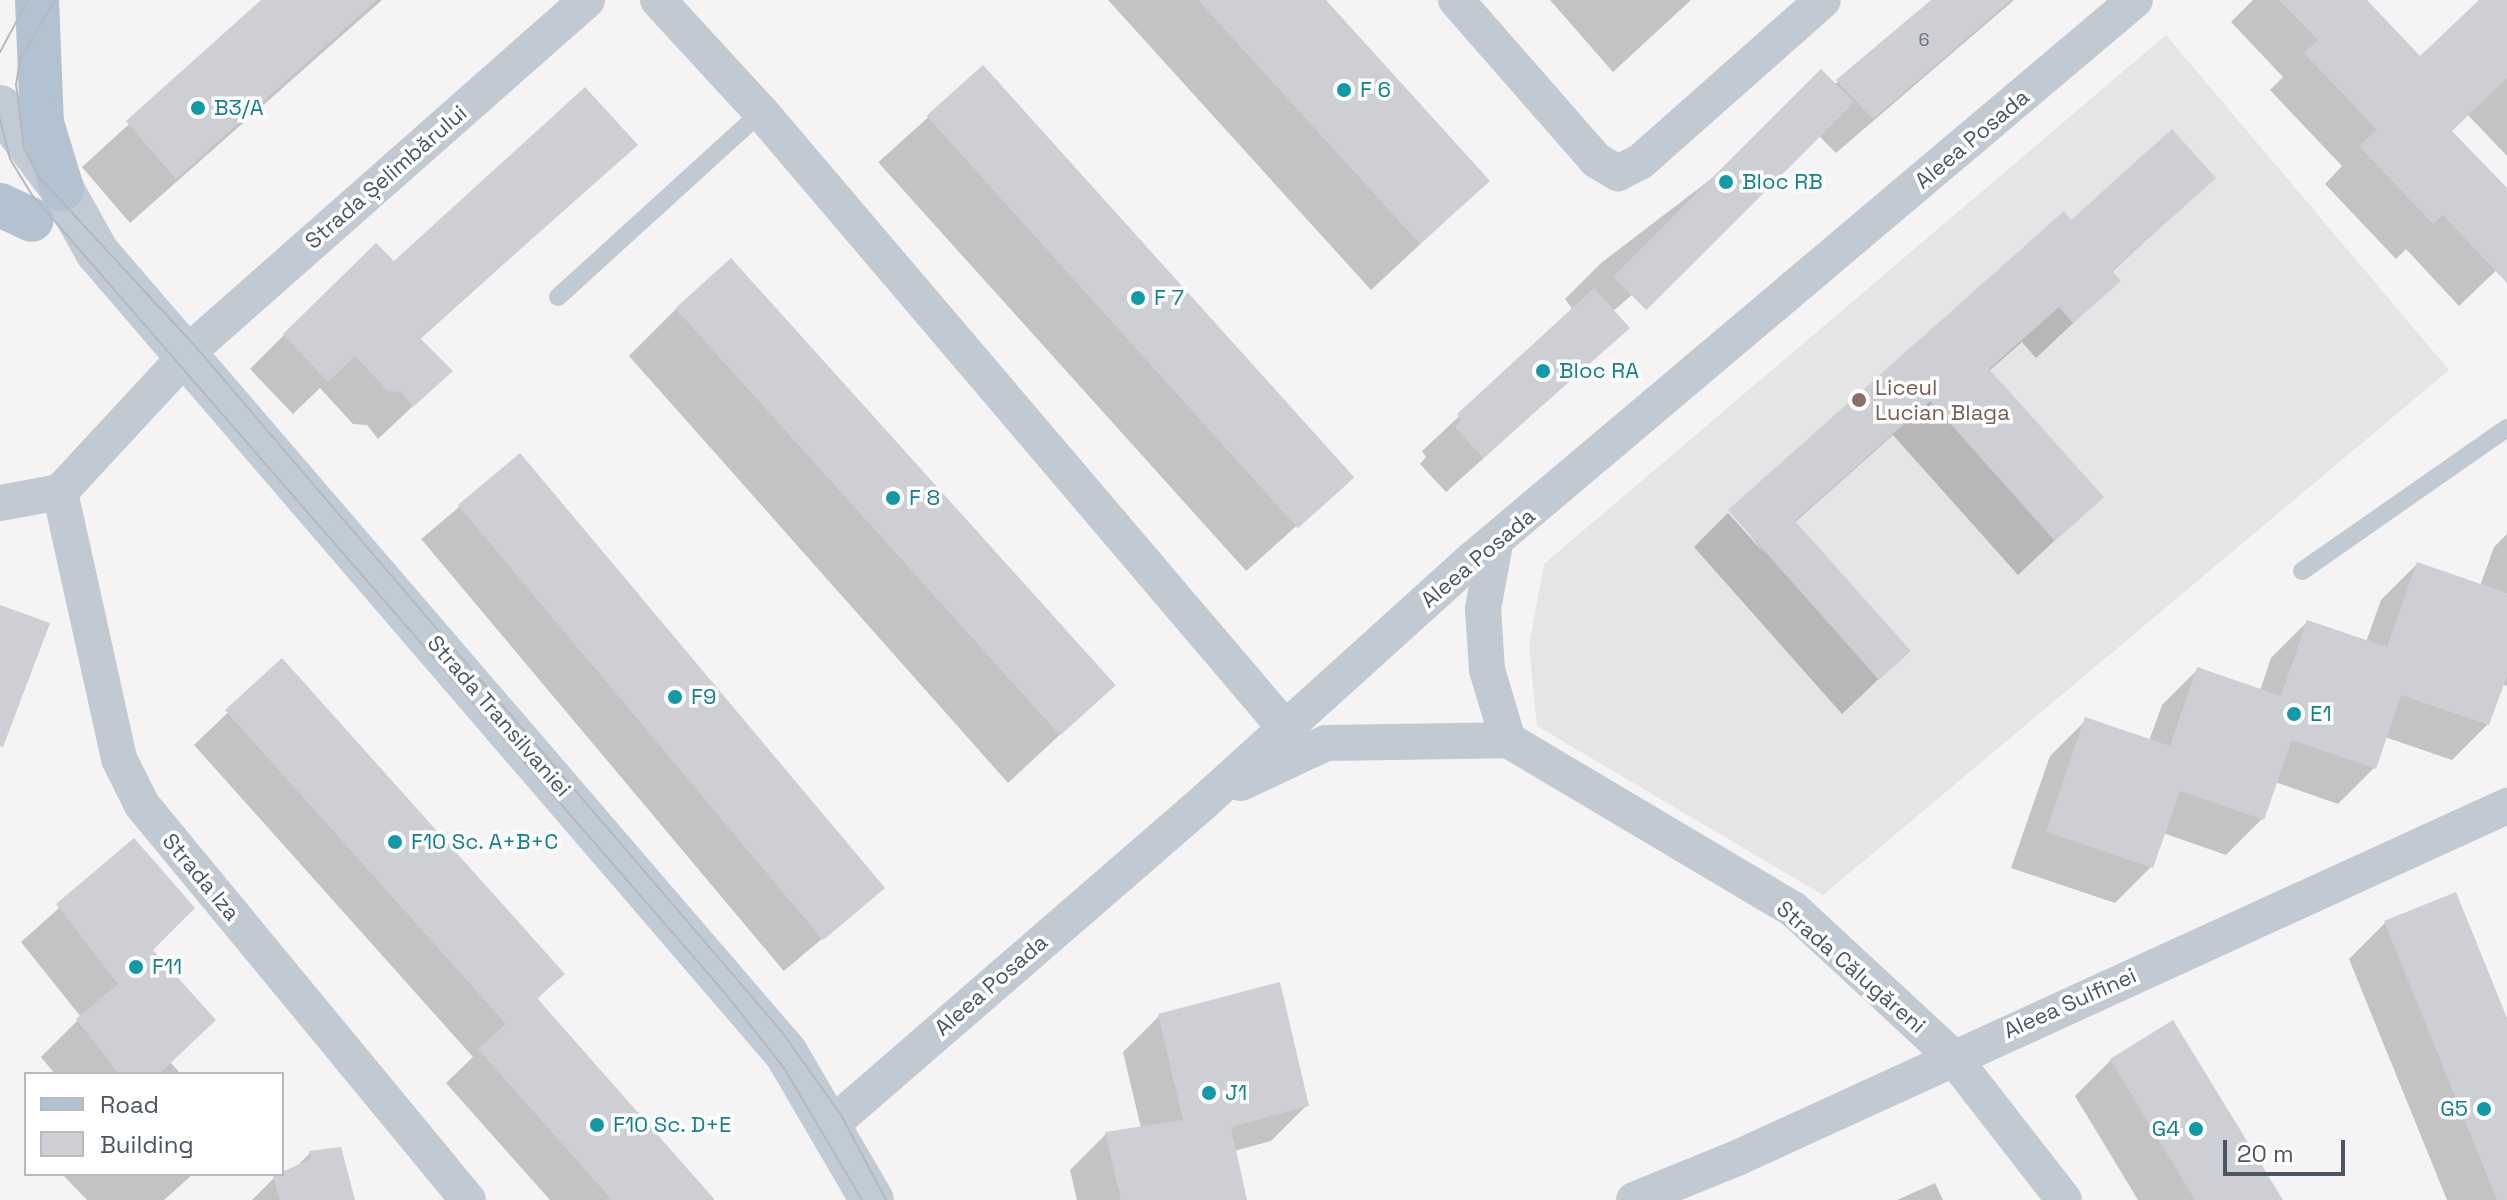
<!DOCTYPE html>
<html>
<head>
<meta charset="utf-8">
<style>
  body { margin:0 }
  #map { position:relative; width:2507px; height:1200px; overflow:hidden; background:#f5f3f3; font-family:"Space Grotesk",sans-serif }
  div>[style] { position:absolute }
  .education>* { inset:0; background:#e6e4e5 }
  .shadow>* { inset:0; background:#0003; transform-origin:0 0 }
  .building>* { inset:0; background:#cdcfd5; transform-origin:0 0 }
  .lane>* { height:18px; margin:-9px; padding:0 9px; transform-origin:9px; border-radius:9px; background:#c1cad2 }
  .street>* { height:36px; margin:-18px; padding:0 18px; transform-origin:18px; border-radius:18px; background:#c1cad2 }
  .secondary>* { height:44px; margin:-22px; padding:0 22px; transform-origin:22px; border-radius:22px; background:#c1cbd6 }
  .primary>* { height:44px; margin:-22px; padding:0 22px; transform-origin:22px; border-radius:22px; background:#b3c2d1 }
  .tram>* { height:2px; margin:-1px; padding:0 1px; transform-origin:1px; border-radius:1px; background:#b5b8bd }
  .dots>* { width:22px; height:22px; translate:-50% -50%; box-sizing:border-box; border:4px solid #fff; border-radius:50% }
  span { translate:-50% -50%; white-space:nowrap; text-align:center; line-height:1.15; -webkit-text-stroke:7px #fff; paint-order:stroke }
  .number-label { font-size:18px; color:#6b747e }
  .number-label span { -webkit-text-stroke-width:0 }
  .culture-label { font-size:22px; color:#0d838f }
  .left { translate:0 -50%; text-align:left }
  .right { translate:-100% -50%; text-align:right }
  .street-label { font-size:22px; color:#4a5661 }
  .education-label { font-size:22px; color:#785e54 }
  .legend { position:absolute; left:24px; top:1072px; width:260px; height:104px; box-sizing:border-box; background:#fff; border:2px solid #b7bbc0; margin:0; padding:10px 14px; list-style:none; font-size:24px; color:#4a5661 }
  .legend li { display:flex; align-items:center; gap:16px; height:40px }
  .legend b { width:40px; border:2px solid #b7bbc0 }
  .scale { position:absolute; left:2223px; top:1140px; width:122px; height:36px; box-sizing:border-box; border:4px solid #4a5661; border-top:0; padding-left:10px; font-size:24px; line-height:28px; white-space:nowrap; color:#4a5661; -webkit-text-stroke:6px #fff; paint-order:stroke }
</style>
</head>
<body>
<div id="map">
  <div class="education">
    <i style="clip-path:polygon(2166px 35px,2449px 370px,1823px 895px,1537px 726px,1529px 646px,1544px 564px)"></i>
  </div>
  <div class="shadow">
    <i style="clip-path:polygon(265px 0,382px 0,130px 223px,82px 167px)"></i>
    <i style="clip-path:polygon(1108px 0,1323px 0,1488px 181px,1371px 290px)"></i>
    <i style="clip-path:polygon(1550px 0,1691px 0,1613px 72px)"></i>
    <i style="clip-path:polygon(1934px 0,2014px 0,1836px 153px,1818px 135px,1612px 312px,1628px 328px,1446px 492px,1420px 464px,1426px 457px,1422px 451px,1573px 310px,1565px 299px,1601px 263px,1834px 85px)"></i>
    <i style="clip-path:polygon(2253px 0,2364px 0,2420px 59px,2482px 0,2507px 0,2507px 156px,2468px 115px,2450px 132px,2507px 191px,2507px 260px,2459px 306px,2406px 249px,2396px 259px,2325px 184px,2342px 166px,2270px 90px,2283px 77px,2231px 22px)"></i>
    <i style="left:983px;top:68px;width:550px;height:141px;rotate:48deg"></i>
    <i style="clip-path:polygon(636px 145px,419px 340px,450px 371px,378px 439px,367px 425px,353px 424px,320px 388px,293px 414px,250px 369px,284px 335px,393px 264px)"></i>
    <i style="clip-path:polygon(2213px 178px,2111px 273px,2118px 281px,2036px 358px,2022px 342px,1989px 371px,2101px 497px,2018px 575px,1893px 435px,1794px 523px,1908px 651px,1842px 714px,1694px 547px,1728px 513px,1765px 554px,1731px 510px,2071px 223px)"></i>
    <i style="clip-path:polygon(676px 309px,1110px 688px,1008px 783px,629px 356px)"></i>
    <i style="left:520px;top:456px;width:564px;height:129px;rotate:50deg"></i>
    <i style="clip-path:polygon(2507px 534px,2507px 686px,2502px 684px,2488px 724px,2452px 760px,2385px 737px,2374px 768px,2338px 804px,2275px 782px,2262px 819px,2226px 855px,2163px 833px,2151px 867px,2115px 903px,2011px 868px,2050px 756px,2086px 720px,2149px 741px,2162px 705px,2198px 669px,2260px 691px,2271px 658px,2307px 622px,2366px 642px,2381px 600px,2417px 564px,2480px 586px,2494px 547px)"></i>
    <i style="clip-path:polygon(282px 661px,562px 974px,536px 1000px,712px 1200px,550px 1200px,446px 1083px,473px 1057px,194px 745px)"></i>
    <i style="clip-path:polygon(134px 841px,170px 1062px,181px 1074px,55px 1074px,41px 1057px,81px 1017px,21px 942px)"></i>
    <i style="clip-path:polygon(2385px 923px,2507px 1023px,2507px 1200px,2447px 1200px,2349px 959px)"></i>
    <i style="clip-path:polygon(1159px 1016px,1307px 1105px,1271px 1141px,1234px 1151px,1245px 1200px,1077px 1200px,1070px 1170px,1106px 1134px,1141px 1128px,1123px 1052px)"></i>
    <i style="clip-path:polygon(2173px 1023px,2280px 1200px,2138px 1200px,2075px 1096px,2111px 1060px)"></i>
    <i style="clip-path:polygon(310px 1153px,353px 1200px,252px 1200px,275px 1177px,295px 1168px)"></i>
    <i style="clip-path:polygon(62px 1174px,193px 1174px,164px 1200px,87px 1200px)"></i>
    <i style="clip-path:polygon(1935px 1183px,1943px 1200px,1897px 1200px)"></i>
  </div>
  <div class="building">
    <i style="clip-path:polygon(261px 0,377px 0,176px 179px,126px 121px)"></i>
    <i style="clip-path:polygon(1198px 0,1326px 0,1490px 181px,1420px 244px)"></i>
    <i style="clip-path:polygon(1931px 0,2011px 0,1873px 119px,1836px 80px)"></i>
    <i style="clip-path:polygon(2279px 0,2367px 0,2420px 56px,2479px 0,2507px 0,2507px 78px,2452px 131px,2507px 188px,2507px 283px,2443px 215px,2433px 224px,2359px 146px,2377px 130px,2304px 53px,2318px 40px)"></i>
    <i style="left:983px;top:65px;width:555px;height:76px;rotate:48deg"></i>
    <i style="left:1821px;top:69px;width:47px;height:294px;rotate:45deg"></i>
    <i style="clip-path:polygon(585px 87px,638px 145px,420px 338px,453px 371px,413px 407px,401px 392px,388px 391px,355px 356px,328px 382px,283px 334px,376px 243px,394px 261px)"></i>
    <i style="clip-path:polygon(2172px 129px,2216px 178px,2112px 271px,2121px 281px,2073px 323px,2059px 307px,1989px 369px,2104px 497px,2055px 541px,1930px 401px,1795px 521px,1911px 651px,1879px 680px,1728px 510px,2064px 211px,2071px 220px)"></i>
    <i style="left:731px;top:258px;width:575px;height:75px;rotate:48deg"></i>
    <i style="clip-path:polygon(1594px 288px,1630px 328px,1483px 458px,1455px 427px,1461px 420px,1457px 414px)"></i>
    <i style="left:520px;top:453px;width:568px;height:81px;rotate:50deg"></i>
    <i style="clip-path:polygon(2417px 562px,2507px 593px,2507px 676px,2489px 725px,2401px 695px,2376px 769px,2292px 740px,2264px 820px,2180px 791px,2153px 868px,2046px 832px,2085px 717px,2170px 746px,2197px 667px,2281px 696px,2307px 620px,2387px 647px)"></i>
    <i style="clip-path:polygon(0 605px,50px 623px,3px 747px,0 746px)"></i>
    <i style="clip-path:polygon(282px 658px,565px 974px,537px 998px,715px 1200px,612px 1200px,478px 1049px,506px 1024px,225px 710px)"></i>
    <i style="clip-path:polygon(134px 838px,195px 908px,153px 950px,216px 1020px,159px 1074px,119px 1074px,76px 1019px,118px 984px,56px 904px)"></i>
    <i style="clip-path:polygon(2456px 892px,2507px 1018px,2507px 1200px,2497px 1200px,2384px 921px)"></i>
    <i style="clip-path:polygon(1280px 982px,1309px 1106px,1231px 1127px,1247px 1200px,1121px 1200px,1105px 1132px,1183px 1120px,1158px 1014px)"></i>
    <i style="clip-path:polygon(2173px 1020px,2283px 1200px,2195px 1200px,2110px 1059px)"></i>
    <i style="clip-path:polygon(341px 1147px,355px 1200px,280px 1200px,273px 1176px,311px 1159px,309px 1151px)"></i>
  </div>
  <div class="lane">
    <i style="left:558px;top:297px;width:275px;rotate:-42.3deg"></i>
    <i style="left:2302px;top:571px;width:250px;rotate:-34.9deg"></i>
  </div>
  <div class="street">
    <i style="left:658px;top:0;width:152px;rotate:47.4deg"></i>
    <i style="left:761px;top:112px;width:809px;rotate:49.61deg"></i>
    <i style="left:1456px;top:0;width:213px;rotate:48.8deg"></i>
    <i style="left:1596px;top:160px;width:26px;rotate:31deg"></i>
    <i style="left:1618px;top:173px;width:25px;rotate:-27deg"></i>
    <i style="left:1640px;top:162px;width:244px;rotate:-41.5deg"></i>
    <i style="left:60px;top:492px;width:273px;rotate:77.5deg"></i>
    <i style="left:119px;top:759px;width:51px;rotate:63.4deg"></i>
    <i style="left:142px;top:805px;width:512px;rotate:50.47deg"></i>
    <i style="left:0;top:503px;width:61px;rotate:-10.4deg"></i>
    <i style="left:60px;top:492px;width:199px;rotate:-47.2deg"></i>
    <i style="left:195px;top:346px;width:523px;rotate:-41.43deg"></i>
    <i style="left:1495px;top:544px;width:66px;rotate:100.5deg"></i>
    <i style="left:1483px;top:609px;width:61px;rotate:86.2deg"></i>
    <i style="left:1487px;top:670px;width:73px;rotate:73.3deg"></i>
    <i style="left:1241px;top:783px;width:94px;rotate:-25.2deg"></i>
    <i style="left:1326px;top:743px;width:182px;rotate:-0.9deg"></i>
    <i style="left:1508px;top:740px;width:331px;rotate:30.7deg"></i>
    <i style="left:1793px;top:909px;width:217px;rotate:42.8deg"></i>
    <i style="left:1952px;top:1056px;width:182px;rotate:52.1deg"></i>
    <i style="left:830px;top:1126px;width:498px;rotate:-40.9deg"></i>
    <i style="left:1206px;top:800px;width:361px;rotate:-42.1deg"></i>
    <i style="left:1474px;top:558px;width:865px;rotate:-40.17deg"></i>
    <i style="left:1634px;top:1200px;width:111px;rotate:-22.2deg"></i>
    <i style="left:1737px;top:1158px;width:847px;rotate:-24.57deg"></i>
  </div>
  <div class="secondary">
    <i style="left:0;top:107px;width:103px;rotate:52.9deg"></i>
    <i style="left:62px;top:189px;width:72px;rotate:60.9deg"></i>
    <i style="left:97px;top:252px;width:1057px;rotate:49.3deg"></i>
    <i style="left:786px;top:1053px;width:170px;rotate:59.7deg"></i>
  </div>
  <div class="primary">
    <i style="left:37px;top:0;width:123px;rotate:87.7deg"></i>
    <i style="left:42px;top:123px;width:69px;rotate:73.1deg"></i>
    <i style="left:0;top:205px;width:35px;rotate:25deg"></i>
  </div>
  <div class="tram">
    <i style="left:55px;top:0;width:69px;rotate:120.3deg"></i>
    <i style="left:20px;top:60px;width:24px;rotate:99deg"></i>
    <i style="left:16px;top:84px;width:64px;rotate:82.9deg"></i>
    <i style="left:24px;top:148px;width:34px;rotate:62deg"></i>
    <i style="left:40px;top:178px;width:229px;rotate:47.3deg"></i>
    <i style="left:195px;top:346px;width:903px;rotate:49.45deg"></i>
    <i style="left:782px;top:1032px;width:102px;rotate:54.6deg"></i>
    <i style="left:841px;top:1115px;width:96px;rotate:62.1deg"></i>
    <i style="left:0;top:52px;width:59px;rotate:-61.7deg"></i>
    <i style="left:0;top:119px;width:41px;rotate:76deg"></i>
    <i style="left:10px;top:159px;width:42px;rotate:58.6deg"></i>
    <i style="left:32px;top:195px;width:1055px;rotate:49.03deg"></i>
    <i style="left:724px;top:992px;width:97px;rotate:51.7deg"></i>
    <i style="left:784px;top:1068px;width:153px;rotate:59.4deg"></i>
  </div>
  <div class="dots">
    <i style="left:1344px;top:90px;background:#0f9aa8"></i>
    <i style="left:198px;top:108px;background:#0f9aa8"></i>
    <i style="left:1726px;top:182px;background:#0f9aa8"></i>
    <i style="left:1138px;top:298px;background:#0f9aa8"></i>
    <i style="left:1543px;top:371px;background:#0f9aa8"></i>
    <i style="left:1859px;top:400px;background:#8d6e63"></i>
    <i style="left:893px;top:498px;background:#0f9aa8"></i>
    <i style="left:675px;top:697px;background:#0f9aa8"></i>
    <i style="left:2294px;top:714px;background:#0f9aa8"></i>
    <i style="left:395px;top:842px;background:#0f9aa8"></i>
    <i style="left:136px;top:967px;background:#0f9aa8"></i>
    <i style="left:1209px;top:1093px;background:#0f9aa8"></i>
    <i style="left:2484px;top:1109px;background:#0f9aa8"></i>
    <i style="left:597px;top:1125px;background:#0f9aa8"></i>
    <i style="left:2196px;top:1129px;background:#0f9aa8"></i>
  </div>
  <div class="number-label">
    <span style="left:1924px;top:40px">6</span>
  </div>
  <div class="culture-label">
    <span class="left" style="left:1360px;top:90px">F 6</span>
    <span class="left" style="left:214px;top:108px">B3/A</span>
    <span class="left" style="left:1742px;top:182px">Bloc RB</span>
    <span class="left" style="left:1154px;top:298px">F 7</span>
    <span class="left" style="left:1559px;top:371px">Bloc RA</span>
    <span class="left" style="left:909px;top:498px">F 8</span>
    <span class="left" style="left:691px;top:697px">F9</span>
    <span class="left" style="left:2310px;top:714px">E1</span>
    <span class="left" style="left:411px;top:842px">F10 Sc. A+B+C</span>
    <span class="left" style="left:152px;top:967px">F11</span>
    <span class="left" style="left:1225px;top:1093px">J1</span>
    <span class="right" style="left:2468px;top:1109px">G5</span>
    <span class="left" style="left:613px;top:1125px">F10 Sc. D+E</span>
    <span class="right" style="left:2180px;top:1129px">G4</span>
  </div>
  <div class="street-label">
    <span style="left:1972px;top:139px;rotate:-40deg">Aleea Posada</span>
    <span style="left:386px;top:177px;rotate:-41deg">Strada Șelimbărului</span>
    <span style="left:1478px;top:558px;rotate:-40deg">Aleea Posada</span>
    <span style="left:499px;top:716px;rotate:49deg">Strada Transilvaniei</span>
    <span style="left:201px;top:877px;rotate:50deg">Strada Iza</span>
    <span style="left:1851px;top:967px;rotate:41deg">Strada Călugăreni</span>
    <span style="left:991px;top:985px;rotate:-41deg">Aleea Posada</span>
    <span style="left:2070px;top:1003px;rotate:-24deg">Aleea Sulfinei</span>
  </div>
  <div class="education-label">
    <span class="left" style="left:1875px;top:400px">Liceul<br>Lucian Blaga</span>
  </div>
  <ul class="legend">
  <li><b style="height:10px;background:#b3c2d1"></b>Road</li>
  <li><b style="height:22px;background:#cdcfd5"></b>Building</li>
  </ul>
  <div class="scale">20 m</div>
</div>
</body>
</html>
